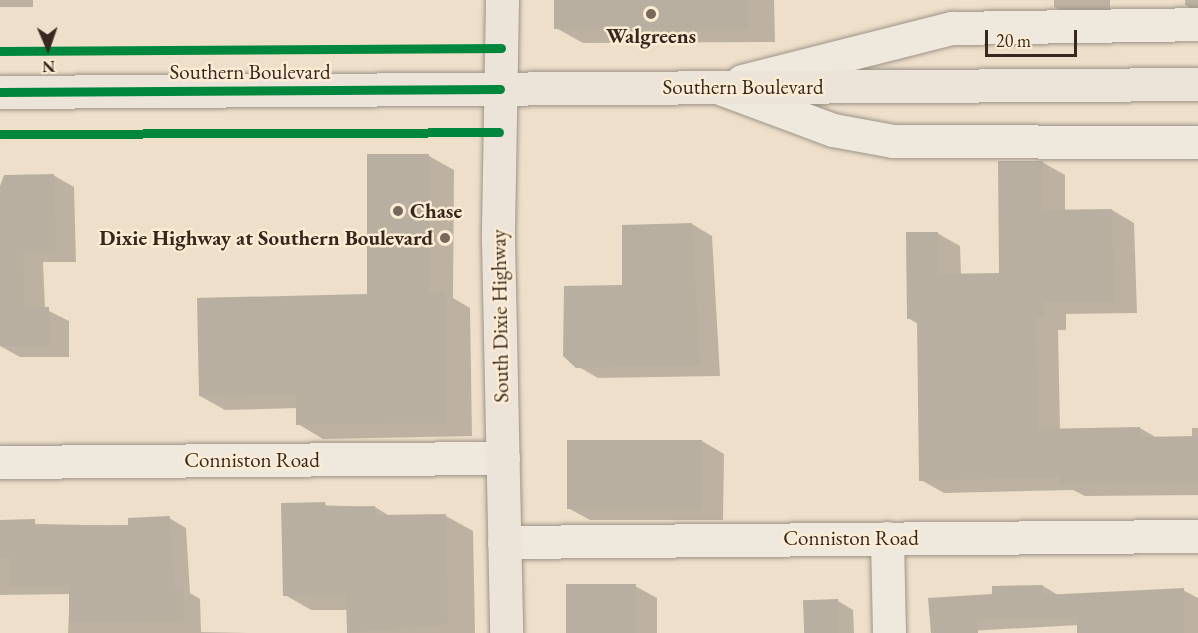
<!DOCTYPE html>
<html>
<head>
<meta charset="utf-8">
<style>
  body { margin:0 }
  #map { position:relative; width:1198px; height:633px; overflow:hidden; background:#eddfca; font-family:"EB Garamond",serif }
  div>[style] { position:absolute }
  .shadow>* { inset:0; background:#0003; transform-origin:0 0 }
  .building>* { inset:0; background:#b9afa1; transform-origin:0 0 }
  .roads { filter:drop-shadow(0 0 2px #9d9487) drop-shadow(0 0 2px #9d9487) }
  .minor>* { height:33px; margin:-16.5px; padding:0 16.5px; transform-origin:16.5px; border-radius:16.5px; background:#efe8dd }
  .primary>* { height:33px; margin:-16.5px; padding:0 16.5px; transform-origin:16.5px; border-radius:16.5px; background:#ece4d8 }
  .cycleway>* { height:9px; margin:-4.5px; padding:0 4.5px; transform-origin:4.5px; border-radius:4.5px; background:#00873e }
  .dots>* { width:16px; height:16px; translate:-50% -50%; box-sizing:border-box; border:3px solid #fcecd3; border-radius:50% }
  span { translate:-50% -50%; white-space:nowrap; text-align:center; line-height:1.15; -webkit-text-stroke:5px #fcecd3; paint-order:stroke }
  .poi-label { font-size:21px; color:#36281f; font-weight:700 }
  .left { translate:0 -50%; text-align:left }
  .right { translate:-100% -50%; text-align:right }
  .street-label { font-size:21px; color:#36281f }
  .north { position:absolute; left:18px; top:18px; width:60px; height:60px; -webkit-text-stroke:4px #fcecd3; paint-order:stroke; rotate:178deg; font-size:16px; font-weight:700; line-height:24px; text-align:center; color:#36281f }
  .north::after { content:''; display:block; margin:auto; width:21px; height:27px; background:#36281f; clip-path:polygon(50% 0,100% 100%,50% 72%,0 100%) }
  .scale { position:absolute; left:985px; top:30px; width:92px; height:27px; box-sizing:border-box; border:3px solid #36281f; border-top:0; padding-left:8px; font-size:18px; line-height:21px; white-space:nowrap; color:#36281f; -webkit-text-stroke:4px #fcecd3; paint-order:stroke }
</style>
</head>
<body>
<div id="map">
  <div class="shadow">
    <i style="left:0;top:0;width:33px;height:7px"></i>
    <i style="clip-path:polygon(555px 0,774px 0,775px 42px,583px 43px,556px 28px)"></i>
    <i style="clip-path:polygon(1054px 0,1110px 0,1110px 18px,1074px 18px,1054px 7px)"></i>
    <i style="clip-path:polygon(1185px 0,1198px 0,1198px 12px,1185px 5px)"></i>
    <i style="clip-path:polygon(429px 156px,454px 170px,453px 298px,470px 308px,472px 436px,323px 439px,298px 424px,298px 408px,225px 410px,200px 396px,369px 295px)"></i>
    <i style="clip-path:polygon(1042px 162px,1065px 175px,1065px 211px,1112px 210px,1134px 223px,1137px 313px,1066px 314px,1066px 330px,1058px 330px,1060px 430px,1140px 428px,1157px 438px,1192px 437px,1192px 428px,1198px 428px,1198px 495px,1085px 496px,1073px 490px,944px 493px,921px 480px,918px 324px,908px 318px,937px 233px,960px 246px,961px 275px,1001px 274px)"></i>
    <i style="clip-path:polygon(53px 175px,74px 187px,76px 262px,43px 262px,45px 309px,69px 321px,69px 357px,20px 357px,0 346px,0 188px)"></i>
    <i style="clip-path:polygon(692px 224px,712px 236px,720px 376px,598px 378px,577px 366px,624px 286px)"></i>
    <i style="clip-path:polygon(702px 441px,724px 454px,723px 520px,590px 520px,568px 508px)"></i>
    <i style="clip-path:polygon(283px 504px,375px 507px,391px 517px,446px 516px,473px 531px,475px 633px,348px 633px,348px 610px,311px 610px,285px 595px)"></i>
    <i style="clip-path:polygon(169px 518px,186px 528px,190px 593px,200px 599px,201px 632px,248px 633px,68px 633px,70px 594px,0 595px,0 523px,130px 526px)"></i>
    <i style="clip-path:polygon(635px 586px,657px 598px,657px 633px,568px 633px)"></i>
    <i style="clip-path:polygon(1043px 586px,1058px 595px,1183px 590px,1198px 598px,1198px 633px,1079px 633px,1079px 625px,932px 633px,994px 595px)"></i>
    <i style="clip-path:polygon(838px 601px,853px 610px,854px 633px,805px 633px)"></i>
  </div>
  <div class="building">
    <i style="left:554px;top:0;width:194px;height:29px"></i>
    <i style="clip-path:polygon(367px 154px,429px 154px,429px 292px,445px 292px,447px 423px,296px 425px,296px 394px,199px 396px,197px 298px,367px 294px)"></i>
    <i style="clip-path:polygon(998px 161px,1043px 161px,1043px 210px,1112px 209px,1114px 301px,1044px 302px,1044px 317px,1036px 318px,1038px 429px,1140px 427px,1140px 437px,1198px 436px,1198px 484px,1060px 484px,1060px 477px,919px 481px,917px 319px,907px 319px,906px 232px,938px 232px,939px 274px,999px 273px)"></i>
    <i style="clip-path:polygon(54px 174px,56px 251px,23px 251px,25px 307px,49px 307px,49px 346px,0 346px,0 186px,4px 175px)"></i>
    <i style="clip-path:polygon(692px 223px,700px 365px,576px 368px,563px 356px,564px 286px,622px 285px,622px 225px)"></i>
    <i style="left:567px;top:440px;width:135px;height:69px"></i>
    <i style="clip-path:polygon(325px 502px,326px 507px,375px 506px,376px 515px,446px 514px,448px 624px,347px 633px,346px 595px,283px 596px,281px 503px)"></i>
    <i style="clip-path:polygon(170px 516px,174px 587px,183px 587px,184px 621px,69px 622px,69px 585px,9px 586px,9px 558px,0 559px,0 520px,35px 519px,35px 526px,128px 525px,128px 518px)"></i>
    <i style="left:566px;top:584px;width:70px;height:49px"></i>
    <i style="clip-path:polygon(1043px 585px,1043px 595px,1184px 588px,1184px 633px,1077px 633px,1077px 617px,977px 619px,978px 633px,931px 633px,928px 598px,992px 594px,992px 586px)"></i>
    <i style="left:838px;top:599px;width:34px;height:35px;rotate:88deg"></i>
  </div>
  <div class="roads">
    <div class="minor">
      <i style="left:742px;top:81px;width:217px;rotate:-14.2deg"></i>
      <i style="left:952px;top:28px;width:246px;rotate:-0.9deg"></i>
      <i style="left:720px;top:88px;width:121px;rotate:20.4deg"></i>
      <i style="left:833px;top:130px;width:61px;rotate:10.4deg"></i>
      <i style="left:893px;top:141px;width:305px;rotate:0.2deg"></i>
      <i style="left:0;top:462px;width:503px;rotate:-0.46deg"></i>
      <i style="left:887px;top:538px;width:95px;rotate:88.8deg"></i>
      <i style="left:504px;top:542px;width:694px;rotate:-0.5deg"></i>
    </div>
    <div class="primary">
      <i style="left:502px;top:0;width:240px;rotate:91deg"></i>
      <i style="left:498px;top:240px;width:393px;rotate:88.8deg"></i>
      <i style="left:0;top:92px;width:1198px;rotate:-0.38deg"></i>
    </div>
  </div>
  <div class="cycleway">
    <i style="left:0;top:51px;width:501px;rotate:-0.34deg"></i>
    <i style="left:0;top:92px;width:500px;rotate:-0.34deg"></i>
    <i style="left:0;top:134px;width:499px;rotate:-0.2deg"></i>
  </div>
  <div class="dots">
    <i style="left:651px;top:14px;background:#76685b"></i>
    <i style="left:398px;top:211px;background:#76685b"></i>
    <i style="left:445px;top:238px;background:#76685b"></i>
  </div>
  <div class="poi-label">
    <span style="left:651px;top:36px">Walgreens</span>
    <span class="left" style="left:410px;top:211px">Chase</span>
    <span class="right" style="left:433px;top:238px">Dixie Highway at Southern Boulevard</span>
  </div>
  <div class="street-label">
    <span style="left:250px;top:72px">Southern Boulevard</span>
    <span style="left:743px;top:87px">Southern Boulevard</span>
    <span style="left:500px;top:316px;rotate:-91deg">South Dixie Highway</span>
    <span style="left:252px;top:460px">Conniston Road</span>
    <span style="left:851px;top:538px">Conniston Road</span>
  </div>
  <div class="north">N</div>
  <div class="scale">20 m</div>
</div>
</body>
</html>
